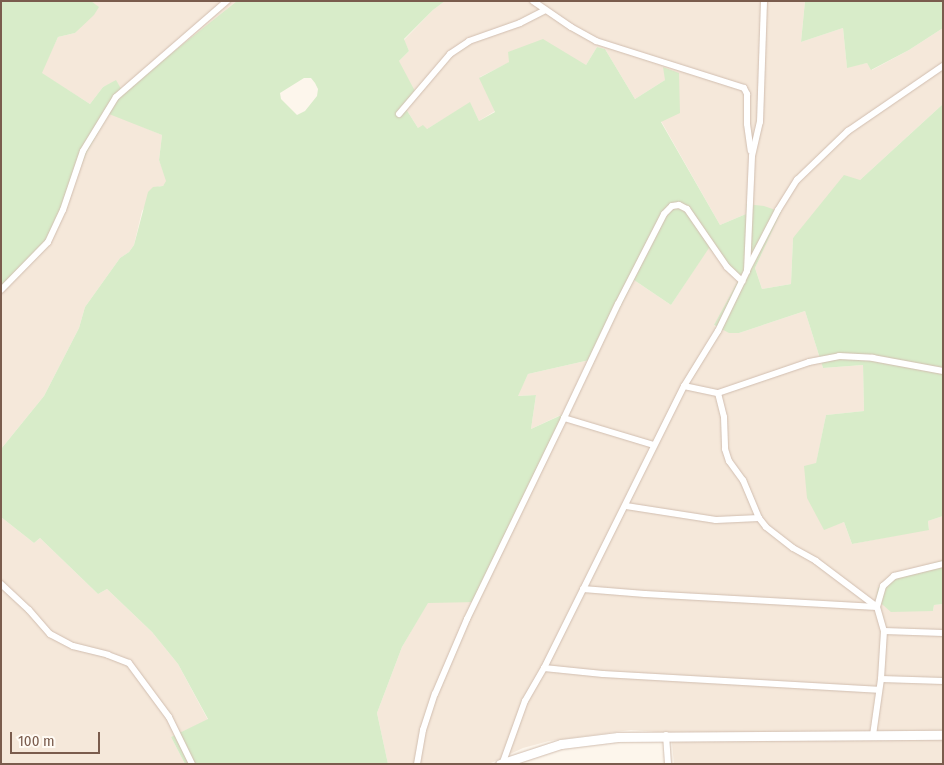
<!DOCTYPE html>
<html>
<head>
<meta charset="utf-8">
<style>
  body { margin:0 }
  #map { position:relative; width:944px; height:765px; overflow:hidden; background:#fdf6ec; font-family:"Fira Sans Condensed",sans-serif }
  div>[style] { position:absolute }
  .residential>* { inset:0; background:#f5e8da }
  .green>* { inset:0; background:#d8ecc9 }
  .roads { filter:drop-shadow(0 0 1px #d1beb0) drop-shadow(0 0 1px #d1beb0) }
  .street>* { height:6px; margin:-3px; padding:0 3px; transform-origin:3px; border-radius:3px; background:#fff }
  .secondary>* { height:9px; margin:-4.5px; padding:0 4.5px; transform-origin:4.5px; border-radius:4.5px; background:#fff }
  span { translate:-50% -50%; white-space:nowrap; text-align:center; line-height:1.15; -webkit-text-stroke:4px #fffaf3; paint-order:stroke }
  .frame { position:absolute; inset:0; border:2px solid #7a5c4d; pointer-events:none }
  .scale { position:absolute; left:10px; top:732px; width:90px; height:22px; box-sizing:border-box; border:2px solid #7a5c4d; border-top:0; padding-left:6px; font-size:15px; line-height:18px; white-space:nowrap; color:#7a5c4d; -webkit-text-stroke:4px #fffaf3; paint-order:stroke }
</style>
</head>
<body>
<div id="map">
  <div class="residential">
    <i style="clip-path:polygon(91px 1px,237px 1px,123px 93px,116px 81px,103px 87px,90px 104px,41px 73px,58px 37px,75px 33px,98px 7px)"></i>
    <i style="clip-path:polygon(445px 1px,805px 1px,801px 42px,843px 28px,847px 67px,867px 63px,872px 70px,909px 50px,943px 28px,943px 104px,860px 180px,793px 238px,791px 284px,762px 289px,755px 268px,781px 212px,746px 204px,746px 214px,720px 225px,661px 121px,665px 80px,635px 99px,605px 49px,597px 47px,586px 65px,510px 62px,480px 77px,495px 111px,479px 121px,470px 103px,427px 129px,418px 128px,406px 109px,399px 61px,409px 51px,404px 40px,433px 10px)"></i>
    <i style="clip-path:polygon(110px 113px,162px 135px,159px 160px,167px 181px,163px 186px,159px 186px,142px 211px,134px 245px,129px 252px,120px 258px,85px 307px,79px 328px,44px 396px,1px 449px,1px 292px,76px 174px,87px 152px)"></i>
    <i style="clip-path:polygon(709px 247px,739px 279px,714px 326px,739px 333px,805px 311px,823px 368px,863px 365px,864px 411px,826px 415px,816px 464px,824px 529px,844px 522px,852px 544px,929px 529px,928px 521px,943px 516px,943px 560px,922px 567px,933px 611px,934px 605px,943px 604px,943px 764px,674px 764px,671px 733px,631px 730px,549px 741px,523px 748px,489px 764px,388px 764px,377px 713px,402px 647px,428px 602px,567px 412px,531px 429px,536px 395px,517px 396px,528px 374px,594px 359px,634px 280px,671px 305px)"></i>
    <i style="clip-path:polygon(1px 517px,34px 543px,40px 538px,98px 594px,107px 589px,152px 632px,178px 664px,208px 720px,171px 737px,185px 764px,1px 764px)"></i>
  </div>
  <div class="green">
    <i style="clip-path:polygon(evenodd,1px 1px,91px 1px,99px 7px,94px 15px,75px 33px,58px 37px,42px 73px,90px 104px,103px 87px,116px 80px,123px 92px,237px 1px,445px 1px,433px 10px,404px 39px,409px 51px,399px 61px,417px 95px,406px 109px,418px 128px,423px 125px,427px 129px,470px 102px,479px 121px,495px 112px,479px 78px,509px 62px,508px 52px,543px 39px,586px 65px,597px 47px,605px 49px,635px 99px,665px 80px,663px 67px,679px 73px,680px 113px,661px 122px,720px 225px,746px 214px,746px 204px,764px 206px,781px 212px,755px 268px,762px 289px,791px 284px,793px 238px,844px 175px,860px 180px,943px 104px,943px 516px,928px 521px,929px 530px,852px 544px,844px 522px,824px 530px,807px 498px,804px 466px,816px 463px,826px 415px,864px 411px,863px 365px,823px 368px,805px 311px,739px 333px,729px 333px,714px 325px,739px 279px,709px 248px,671px 305px,634px 280px,594px 359px,528px 374px,518px 396px,536px 395px,531px 429px,568px 412px,478px 602px,428px 603px,402px 647px,377px 713px,388px 764px,185px 764px,171px 737px,208px 719px,178px 664px,152px 632px,107px 589px,98px 594px,40px 538px,34px 543px,1px 517px,1px 449px,44px 396px,79px 328px,85px 307px,120px 258px,129px 252px,134px 245px,148px 192px,153px 187px,163px 186px,166px 181px,159px 160px,162px 135px,109px 114px,87px 152px,50px 240px,1px 292px,1px 1px,304px 78px,311px 78px,315px 83px,318px 89px,317px 96px,305px 111px,297px 115px,281px 99px,280px 93px,304px 78px)"></i>
    <i style="clip-path:polygon(805px 1px,943px 1px,943px 28px,909px 50px,871px 70px,867px 63px,847px 68px,843px 28px,801px 42px)"></i>
    <i style="clip-path:polygon(943px 560px,943px 604px,934px 605px,933px 611px,891px 612px,876px 599px,878px 588px,888px 577px)"></i>
  </div>
  <div class="roads">
    <div class="street">
      <i style="left:533px;top:1px;width:46px;rotate:34.4deg"></i>
      <i style="left:571px;top:27px;width:29px;rotate:29deg"></i>
      <i style="left:596px;top:41px;width:155px;rotate:17.6deg"></i>
      <i style="left:744px;top:88px;width:7px;rotate:63deg"></i>
      <i style="left:747px;top:94px;width:30px;rotate:90deg"></i>
      <i style="left:747px;top:124px;width:27px;rotate:82deg"></i>
      <i style="left:399px;top:114px;width:79px;rotate:-49.6deg"></i>
      <i style="left:450px;top:54px;width:23px;rotate:-34deg"></i>
      <i style="left:469px;top:41px;width:54px;rotate:-19.4deg"></i>
      <i style="left:520px;top:23px;width:28px;rotate:-27deg"></i>
      <i style="left:747px;top:270px;width:68px;rotate:-62.7deg"></i>
      <i style="left:778px;top:210px;width:36px;rotate:-58deg"></i>
      <i style="left:797px;top:180px;width:71px;rotate:-43.9deg"></i>
      <i style="left:848px;top:131px;width:115px;rotate:-34.4deg"></i>
      <i style="left:1px;top:290px;width:67px;rotate:-45.6deg"></i>
      <i style="left:48px;top:242px;width:35px;rotate:-65deg"></i>
      <i style="left:63px;top:210px;width:62px;rotate:-71.3deg"></i>
      <i style="left:83px;top:151px;width:63px;rotate:-58.6deg"></i>
      <i style="left:116px;top:97px;width:147px;rotate:-40.9deg"></i>
      <i style="left:684px;top:386px;width:35px;rotate:12deg"></i>
      <i style="left:718px;top:393px;width:25px;rotate:76deg"></i>
      <i style="left:724px;top:417px;width:32px;rotate:88deg"></i>
      <i style="left:725px;top:449px;width:13px;rotate:72deg"></i>
      <i style="left:729px;top:461px;width:24px;rotate:54deg"></i>
      <i style="left:743px;top:480px;width:41px;rotate:67.2deg"></i>
      <i style="left:759px;top:518px;width:11px;rotate:52deg"></i>
      <i style="left:766px;top:527px;width:34px;rotate:38deg"></i>
      <i style="left:793px;top:548px;width:26px;rotate:29deg"></i>
      <i style="left:816px;top:561px;width:76px;rotate:37deg"></i>
      <i style="left:877px;top:607px;width:25px;rotate:74deg"></i>
      <i style="left:884px;top:631px;width:48px;rotate:93.6deg"></i>
      <i style="left:881px;top:679px;width:57px;rotate:98.1deg"></i>
      <i style="left:718px;top:393px;width:96px;rotate:-18.8deg"></i>
      <i style="left:809px;top:362px;width:31px;rotate:-11deg"></i>
      <i style="left:839px;top:356px;width:34px;rotate:3deg"></i>
      <i style="left:873px;top:358px;width:71px;rotate:10.5deg"></i>
      <i style="left:564px;top:418px;width:126px;rotate:-64.7deg"></i>
      <i style="left:618px;top:304px;width:101px;rotate:-62.9deg"></i>
      <i style="left:664px;top:214px;width:11px;rotate:-45deg"></i>
      <i style="left:672px;top:206px;width:7px;rotate:-8deg"></i>
      <i style="left:679px;top:205px;width:9px;rotate:27deg"></i>
      <i style="left:687px;top:209px;width:70px;rotate:55.4deg"></i>
      <i style="left:727px;top:267px;width:21px;rotate:43deg"></i>
      <i style="left:626px;top:506px;width:91px;rotate:8.8deg"></i>
      <i style="left:716px;top:520px;width:43px;rotate:-2.7deg"></i>
      <i style="left:1px;top:584px;width:38px;rotate:43deg"></i>
      <i style="left:29px;top:610px;width:32px;rotate:49deg"></i>
      <i style="left:50px;top:634px;width:26px;rotate:28deg"></i>
      <i style="left:73px;top:646px;width:36px;rotate:14deg"></i>
      <i style="left:108px;top:655px;width:22px;rotate:21deg"></i>
      <i style="left:129px;top:663px;width:67px;rotate:53.5deg"></i>
      <i style="left:169px;top:717px;width:52px;rotate:63.9deg"></i>
      <i style="left:583px;top:589px;width:62px;rotate:4.6deg"></i>
      <i style="left:645px;top:594px;width:232px;rotate:3.2deg"></i>
      <i style="left:877px;top:607px;width:22px;rotate:-74deg"></i>
      <i style="left:883px;top:586px;width:15px;rotate:-42deg"></i>
      <i style="left:894px;top:576px;width:50px;rotate:-13.8deg"></i>
      <i style="left:884px;top:631px;width:59px;rotate:1.9deg"></i>
      <i style="left:544px;top:668px;width:59px;rotate:5.8deg"></i>
      <i style="left:603px;top:674px;width:275px;rotate:3.3deg"></i>
      <i style="left:881px;top:679px;width:62px;rotate:1.8deg"></i>
      <i style="left:666px;top:735px;width:29px;rotate:86deg"></i>
      <i style="left:503px;top:762px;width:65px;rotate:-70.2deg"></i>
      <i style="left:525px;top:701px;width:38px;rotate:-60deg"></i>
      <i style="left:544px;top:668px;width:315px;rotate:-63.6deg"></i>
      <i style="left:684px;top:386px;width:65px;rotate:-58.3deg"></i>
      <i style="left:718px;top:331px;width:67px;rotate:-64.2deg"></i>
      <i style="left:747px;top:271px;width:115px;rotate:-87.5deg"></i>
      <i style="left:752px;top:156px;width:35px;rotate:-77deg"></i>
      <i style="left:760px;top:122px;width:121px;rotate:-88.1deg"></i>
      <i style="left:417px;top:764px;width:35px;rotate:-80deg"></i>
      <i style="left:423px;top:730px;width:38px;rotate:-72deg"></i>
      <i style="left:435px;top:694px;width:82px;rotate:-66.9deg"></i>
      <i style="left:467px;top:619px;width:223px;rotate:-64.2deg"></i>
      <i style="left:564px;top:418px;width:94px;rotate:16.7deg"></i>
    </div>
    <div class="secondary">
      <i style="left:500px;top:764px;width:64px;rotate:-18.2deg"></i>
      <i style="left:561px;top:744px;width:57px;rotate:-7deg"></i>
      <i style="left:618px;top:737px;width:325px;rotate:-0.4deg"></i>
    </div>
  </div>
  <div class="frame"></div>
  <div class="scale">100 m</div>
</div>
</body>
</html>
